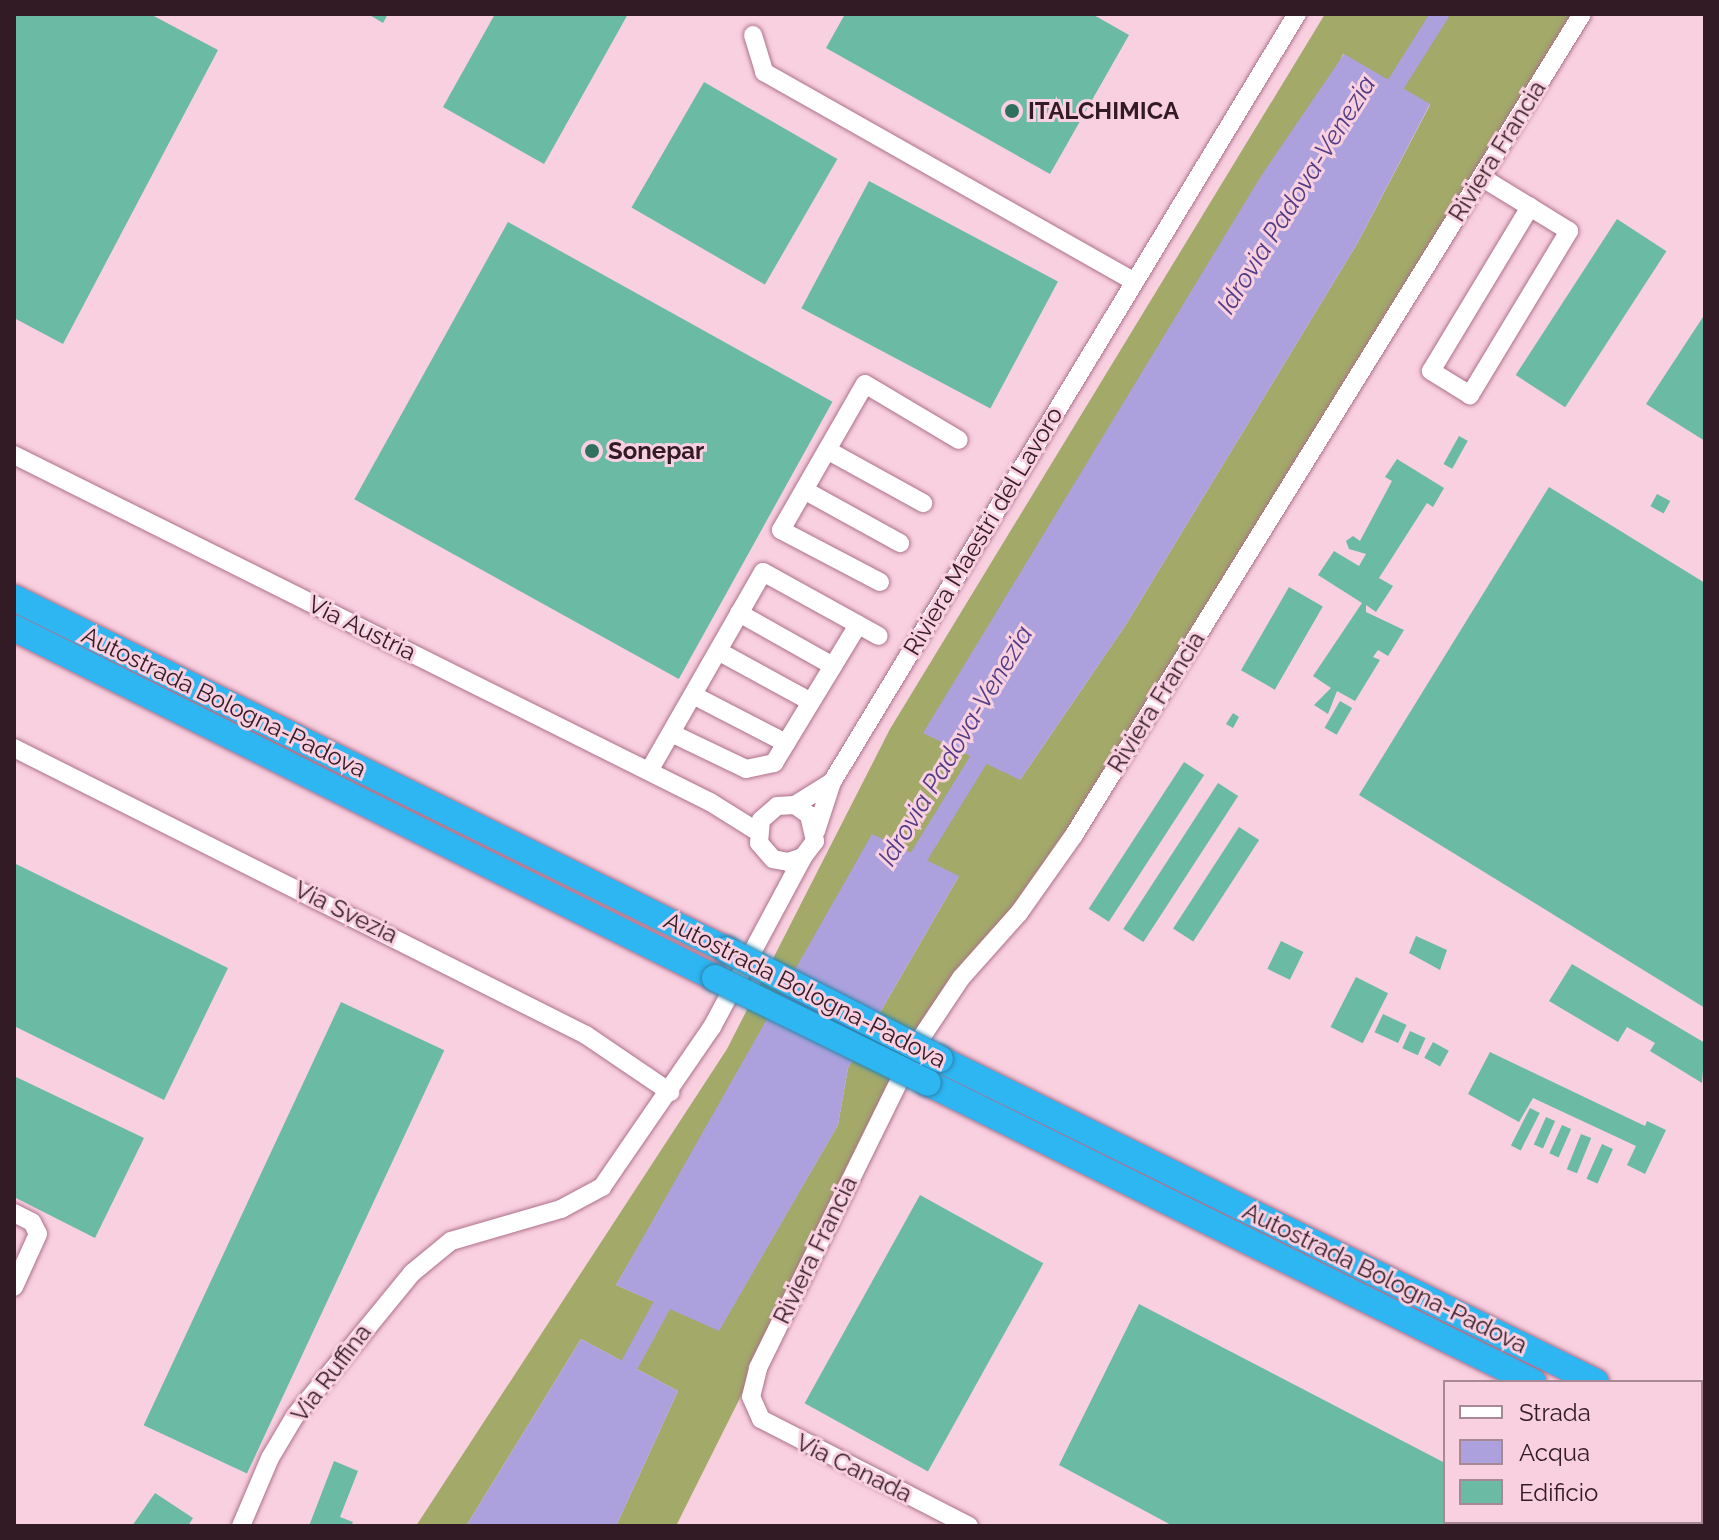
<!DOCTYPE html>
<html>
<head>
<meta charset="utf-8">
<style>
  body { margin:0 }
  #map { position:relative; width:1719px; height:1540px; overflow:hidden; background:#f9d0e0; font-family:Raleway,sans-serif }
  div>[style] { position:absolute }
  .forest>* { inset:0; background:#a2a969 }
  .water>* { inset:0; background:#ada1dd }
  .canal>* { height:18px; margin:-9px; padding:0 9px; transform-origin:9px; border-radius:9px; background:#ada1dd }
  .building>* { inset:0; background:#6bbaa4; transform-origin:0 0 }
  .roads { filter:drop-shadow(0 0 2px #ad718a) drop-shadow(0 0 2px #ad718a) }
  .minor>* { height:18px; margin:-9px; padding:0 9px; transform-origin:9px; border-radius:9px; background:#fff }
  .highway>* { height:26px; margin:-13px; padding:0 13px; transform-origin:13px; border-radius:13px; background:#2db6f2 }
  .bridges { filter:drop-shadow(0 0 2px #2f80aa) drop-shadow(0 0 2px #2f80aa) }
  .highway-bridge>* { height:26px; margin:-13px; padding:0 13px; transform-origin:13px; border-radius:13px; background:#2db6f2 }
  .dots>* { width:22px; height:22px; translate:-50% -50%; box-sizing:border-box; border:4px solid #f9d0e0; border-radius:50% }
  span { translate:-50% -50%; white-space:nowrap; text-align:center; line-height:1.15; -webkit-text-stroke:6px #f9d0e0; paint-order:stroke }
  .poi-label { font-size:24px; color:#321b25; font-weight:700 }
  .left { translate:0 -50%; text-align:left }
  .street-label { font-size:24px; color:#321b25 }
  .water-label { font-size:26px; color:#503d85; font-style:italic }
  .frame { position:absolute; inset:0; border:16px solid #321b25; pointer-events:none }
  .legend { position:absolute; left:1443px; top:1380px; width:260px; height:144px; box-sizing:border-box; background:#f9d0e0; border:2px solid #a98895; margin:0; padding:10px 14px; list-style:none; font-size:24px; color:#321b25 }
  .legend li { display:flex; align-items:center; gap:16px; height:40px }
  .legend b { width:40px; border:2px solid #a98895 }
</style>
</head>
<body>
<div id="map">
  <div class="forest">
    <i style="clip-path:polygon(evenodd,1325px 14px,1574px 14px,1074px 835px,961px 978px,881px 1116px,676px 1526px,616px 1526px,678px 1391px,581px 1339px,466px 1526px,416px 1526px,727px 1049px,890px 729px,1325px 14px,1343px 54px,1430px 105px,1357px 244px,1125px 626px,1020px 780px,1343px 54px,1325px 14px,959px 876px,848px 1068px,838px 1125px,719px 1330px,616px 1285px,742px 1067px,959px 876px)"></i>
  </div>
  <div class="water">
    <i style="clip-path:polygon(1344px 54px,1430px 104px,1357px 244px,1125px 626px,1020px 780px,923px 733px,1261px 176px)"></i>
    <i style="clip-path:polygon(872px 834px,959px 876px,848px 1068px,838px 1125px,719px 1331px,616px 1285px)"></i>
    <i style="clip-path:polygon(581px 1339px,678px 1391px,616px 1526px,466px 1526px)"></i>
  </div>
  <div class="canal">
    <i style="left:1384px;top:103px;width:105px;rotate:-57.8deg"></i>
    <i style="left:907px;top:876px;width:158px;rotate:-58.4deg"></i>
    <i style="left:619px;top:1384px;width:115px;rotate:-61.4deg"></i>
  </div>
  <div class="building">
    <i style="clip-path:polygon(14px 14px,150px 14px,218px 50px,63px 344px,14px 318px)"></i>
    <i style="clip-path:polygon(368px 14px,388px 14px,383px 23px)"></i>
    <i style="clip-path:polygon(495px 14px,628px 14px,544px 164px,443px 107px)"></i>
    <i style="clip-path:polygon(845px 14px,1092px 14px,1129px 35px,1050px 174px,826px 48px)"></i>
    <i style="left:704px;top:82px;width:154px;height:145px;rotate:30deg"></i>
    <i style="left:869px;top:181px;width:214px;height:144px;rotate:28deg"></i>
    <i style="left:1617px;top:219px;width:59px;height:186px;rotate:33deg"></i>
    <i style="left:508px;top:222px;width:371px;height:317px;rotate:29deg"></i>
    <i style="clip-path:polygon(1703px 317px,1705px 319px,1705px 441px,1646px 404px)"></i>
    <i style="left:1459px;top:436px;width:10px;height:32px;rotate:29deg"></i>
    <i style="clip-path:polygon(1397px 459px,1444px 488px,1433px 507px,1427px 503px,1379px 578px,1393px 586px,1376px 612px,1366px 605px,1366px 612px,1404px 630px,1388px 656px,1378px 650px,1373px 657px,1380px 660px,1355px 701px,1337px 691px,1328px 714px,1314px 705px,1331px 688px,1313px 676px,1362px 603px,1318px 575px,1334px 551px,1359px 566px,1366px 554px,1349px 549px,1346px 541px,1353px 536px,1360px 541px,1392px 481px,1385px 477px)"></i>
    <i style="clip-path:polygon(1549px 487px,1705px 583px,1705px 1008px,1359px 795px)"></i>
    <i style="left:1657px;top:494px;width:15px;height:14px;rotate:28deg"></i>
    <i style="left:1289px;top:587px;width:39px;height:96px;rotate:30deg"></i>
    <i style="left:1340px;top:701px;width:14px;height:31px;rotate:30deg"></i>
    <i style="clip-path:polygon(1233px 713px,1239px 717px,1233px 728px,1226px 724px)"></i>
    <i style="left:1184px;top:762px;width:24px;height:175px;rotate:33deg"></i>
    <i style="left:1218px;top:783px;width:24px;height:174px;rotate:33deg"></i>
    <i style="left:1239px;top:827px;width:24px;height:121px;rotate:33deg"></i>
    <i style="clip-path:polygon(14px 863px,228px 968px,164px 1100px,14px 1026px)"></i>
    <i style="clip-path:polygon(1416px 936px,1447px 950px,1440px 970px,1409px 953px)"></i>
    <i style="left:1281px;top:941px;width:25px;height:31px;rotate:26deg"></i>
    <i style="clip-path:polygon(1572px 964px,1705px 1043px,1702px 1083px,1650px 1051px,1655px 1043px,1627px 1027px,1618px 1042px,1549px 1001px)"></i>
    <i style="left:1356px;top:977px;width:36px;height:56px;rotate:27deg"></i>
    <i style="left:341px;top:1002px;width:114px;height:467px;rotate:25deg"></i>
    <i style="left:1383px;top:1014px;width:26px;height:20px;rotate:25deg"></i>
    <i style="left:1410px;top:1031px;width:17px;height:19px;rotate:24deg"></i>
    <i style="left:1433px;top:1042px;width:18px;height:18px;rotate:29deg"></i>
    <i style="clip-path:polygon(1490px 1052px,1645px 1126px,1647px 1121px,1666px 1130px,1645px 1174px,1627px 1165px,1636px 1146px,1533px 1098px,1519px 1122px,1468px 1094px)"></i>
    <i style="clip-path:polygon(14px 1076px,144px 1138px,95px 1238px,14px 1197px)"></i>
    <i style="left:1530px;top:1108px;width:11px;height:42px;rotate:27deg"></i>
    <i style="left:1546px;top:1117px;width:10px;height:30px;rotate:24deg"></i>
    <i style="left:1562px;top:1125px;width:10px;height:31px;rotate:24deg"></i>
    <i style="left:1581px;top:1134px;width:11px;height:38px;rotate:22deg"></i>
    <i style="left:1602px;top:1144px;width:12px;height:38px;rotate:24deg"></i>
    <i style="left:920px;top:1195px;width:141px;height:238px;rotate:29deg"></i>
    <i style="clip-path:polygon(1139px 1304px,1445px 1463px,1445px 1522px,1504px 1522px,1502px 1526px,1173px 1526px,1059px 1465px)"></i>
    <i style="clip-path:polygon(334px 1461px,358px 1471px,340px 1517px,353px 1522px,351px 1526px,309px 1526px)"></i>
    <i style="clip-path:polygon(155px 1493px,193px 1518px,188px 1526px,132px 1526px)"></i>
  </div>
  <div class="roads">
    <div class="minor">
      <i style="left:753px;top:35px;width:39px;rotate:73deg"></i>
      <i style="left:764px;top:72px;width:425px;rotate:29.5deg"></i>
      <i style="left:1481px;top:177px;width:57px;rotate:31.5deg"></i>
      <i style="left:1530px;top:207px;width:46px;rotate:31.6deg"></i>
      <i style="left:1569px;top:231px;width:192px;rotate:121.1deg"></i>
      <i style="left:1470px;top:395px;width:46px;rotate:-148.4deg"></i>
      <i style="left:1431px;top:371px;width:192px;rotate:-58.9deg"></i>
      <i style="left:827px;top:450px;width:110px;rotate:28.9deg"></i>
      <i style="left:14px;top:455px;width:778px;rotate:26.5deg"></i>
      <i style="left:710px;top:802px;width:57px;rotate:32deg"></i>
      <i style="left:804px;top:490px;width:110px;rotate:28.9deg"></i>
      <i style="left:880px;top:582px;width:112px;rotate:-152.3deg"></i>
      <i style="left:781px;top:530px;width:168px;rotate:-60.1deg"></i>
      <i style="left:865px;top:384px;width:109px;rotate:30.8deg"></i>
      <i style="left:739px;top:613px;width:108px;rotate:29.4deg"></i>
      <i style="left:718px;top:651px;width:106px;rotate:28.7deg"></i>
      <i style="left:693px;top:695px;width:105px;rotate:27.3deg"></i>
      <i style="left:671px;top:733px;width:83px;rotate:25.6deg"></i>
      <i style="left:746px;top:769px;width:29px;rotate:-12deg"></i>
      <i style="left:774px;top:763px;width:162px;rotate:-58.7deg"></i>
      <i style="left:14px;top:748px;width:640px;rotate:26.65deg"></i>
      <i style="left:586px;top:1035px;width:102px;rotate:34.2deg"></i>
      <i style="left:649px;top:771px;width:229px;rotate:-60.2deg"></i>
      <i style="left:763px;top:572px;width:132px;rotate:28.9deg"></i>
      <i style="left:795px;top:805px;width:17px;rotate:36deg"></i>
      <i style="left:809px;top:815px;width:27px;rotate:77deg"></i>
      <i style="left:815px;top:841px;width:20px;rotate:127deg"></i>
      <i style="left:803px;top:857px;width:16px;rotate:162deg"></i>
      <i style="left:788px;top:862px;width:15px;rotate:-169deg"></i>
      <i style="left:773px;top:859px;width:21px;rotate:-131deg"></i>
      <i style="left:759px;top:843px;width:23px;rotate:-85deg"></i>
      <i style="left:761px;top:820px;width:21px;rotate:-41deg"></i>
      <i style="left:777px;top:806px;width:18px;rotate:-3deg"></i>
      <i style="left:795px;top:805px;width:44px;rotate:-31.9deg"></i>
      <i style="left:816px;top:831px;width:52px;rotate:-71.9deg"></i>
      <i style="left:832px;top:782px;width:898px;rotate:-58.81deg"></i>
      <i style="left:14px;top:1213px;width:20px;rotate:27deg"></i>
      <i style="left:32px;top:1222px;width:13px;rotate:63deg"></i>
      <i style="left:38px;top:1234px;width:58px;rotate:114.4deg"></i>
      <i style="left:241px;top:1526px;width:74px;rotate:-66.9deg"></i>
      <i style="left:270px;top:1458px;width:49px;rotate:-59.2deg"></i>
      <i style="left:295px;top:1416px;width:185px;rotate:-50.7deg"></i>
      <i style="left:412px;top:1273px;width:50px;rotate:-39.4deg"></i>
      <i style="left:451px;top:1241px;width:115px;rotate:-16.2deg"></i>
      <i style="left:561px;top:1209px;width:47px;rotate:-28.2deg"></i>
      <i style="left:602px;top:1187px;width:194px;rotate:-55.5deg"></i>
      <i style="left:712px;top:1027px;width:193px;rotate:-61.8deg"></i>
      <i style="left:969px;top:1526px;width:234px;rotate:-152.8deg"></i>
      <i style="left:761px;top:1419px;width:24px;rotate:-114deg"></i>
      <i style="left:751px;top:1397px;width:30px;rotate:-76deg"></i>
      <i style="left:758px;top:1368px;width:364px;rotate:-63.8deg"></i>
      <i style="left:919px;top:1041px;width:76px;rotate:-56.3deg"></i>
      <i style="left:961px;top:978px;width:87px;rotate:-48.3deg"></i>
      <i style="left:1019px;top:913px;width:95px;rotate:-54.8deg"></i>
      <i style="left:1074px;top:835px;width:965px;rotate:-58.25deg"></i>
    </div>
    <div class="highway">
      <i style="left:14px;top:598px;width:795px;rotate:26.28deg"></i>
      <i style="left:14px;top:628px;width:784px;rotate:26.53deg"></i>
      <i style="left:940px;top:1059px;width:731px;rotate:26.21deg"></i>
      <i style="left:928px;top:1083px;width:675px;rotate:26.3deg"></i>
      <i style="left:1701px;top:1434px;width:4px;rotate:27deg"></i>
      <i style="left:1701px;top:1465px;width:4px;rotate:27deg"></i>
    </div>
  </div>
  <div class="bridges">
    <div class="highway-bridge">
      <i style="left:727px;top:950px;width:239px;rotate:27.1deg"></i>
      <i style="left:715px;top:978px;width:237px;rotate:26.2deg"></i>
    </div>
  </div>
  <div class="dots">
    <i style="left:1012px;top:111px;background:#2f705f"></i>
    <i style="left:592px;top:451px;background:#2f705f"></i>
  </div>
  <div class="poi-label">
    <span class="left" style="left:1028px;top:111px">ITALCHIMICA</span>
    <span class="left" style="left:608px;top:451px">Sonepar</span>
  </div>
  <div class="street-label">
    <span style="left:1497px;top:151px;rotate:-58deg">Riviera Francia</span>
    <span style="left:983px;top:531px;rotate:-59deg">Riviera Maestri del Lavoro</span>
    <span style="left:362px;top:628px;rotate:26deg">Via Austria</span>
    <span style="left:224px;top:702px;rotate:26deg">Autostrada Bologna-Padova</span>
    <span style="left:1156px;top:702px;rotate:-58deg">Riviera Francia</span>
    <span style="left:346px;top:912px;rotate:26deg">Via Svezia</span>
    <span style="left:805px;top:990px;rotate:27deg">Autostrada Bologna-Padova</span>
    <span style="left:815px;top:1250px;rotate:-64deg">Riviera Francia</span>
    <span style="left:1385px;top:1278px;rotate:26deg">Autostrada Bologna-Padova</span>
    <span style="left:331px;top:1373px;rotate:-53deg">Via Ruffina</span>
    <span style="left:854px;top:1468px;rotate:26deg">Via Canada</span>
  </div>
  <div class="water-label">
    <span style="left:1297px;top:195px;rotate:-58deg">Idrovia Padova-Venezia</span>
    <span style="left:956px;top:746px;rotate:-59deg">Idrovia Padova-Venezia</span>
  </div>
  <div class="frame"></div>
  <ul class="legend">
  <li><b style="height:10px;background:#fff"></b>Strada</li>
  <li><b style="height:22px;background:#ada1dd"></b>Acqua</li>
  <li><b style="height:22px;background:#6bbaa4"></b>Edificio</li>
  </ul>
</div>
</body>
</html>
